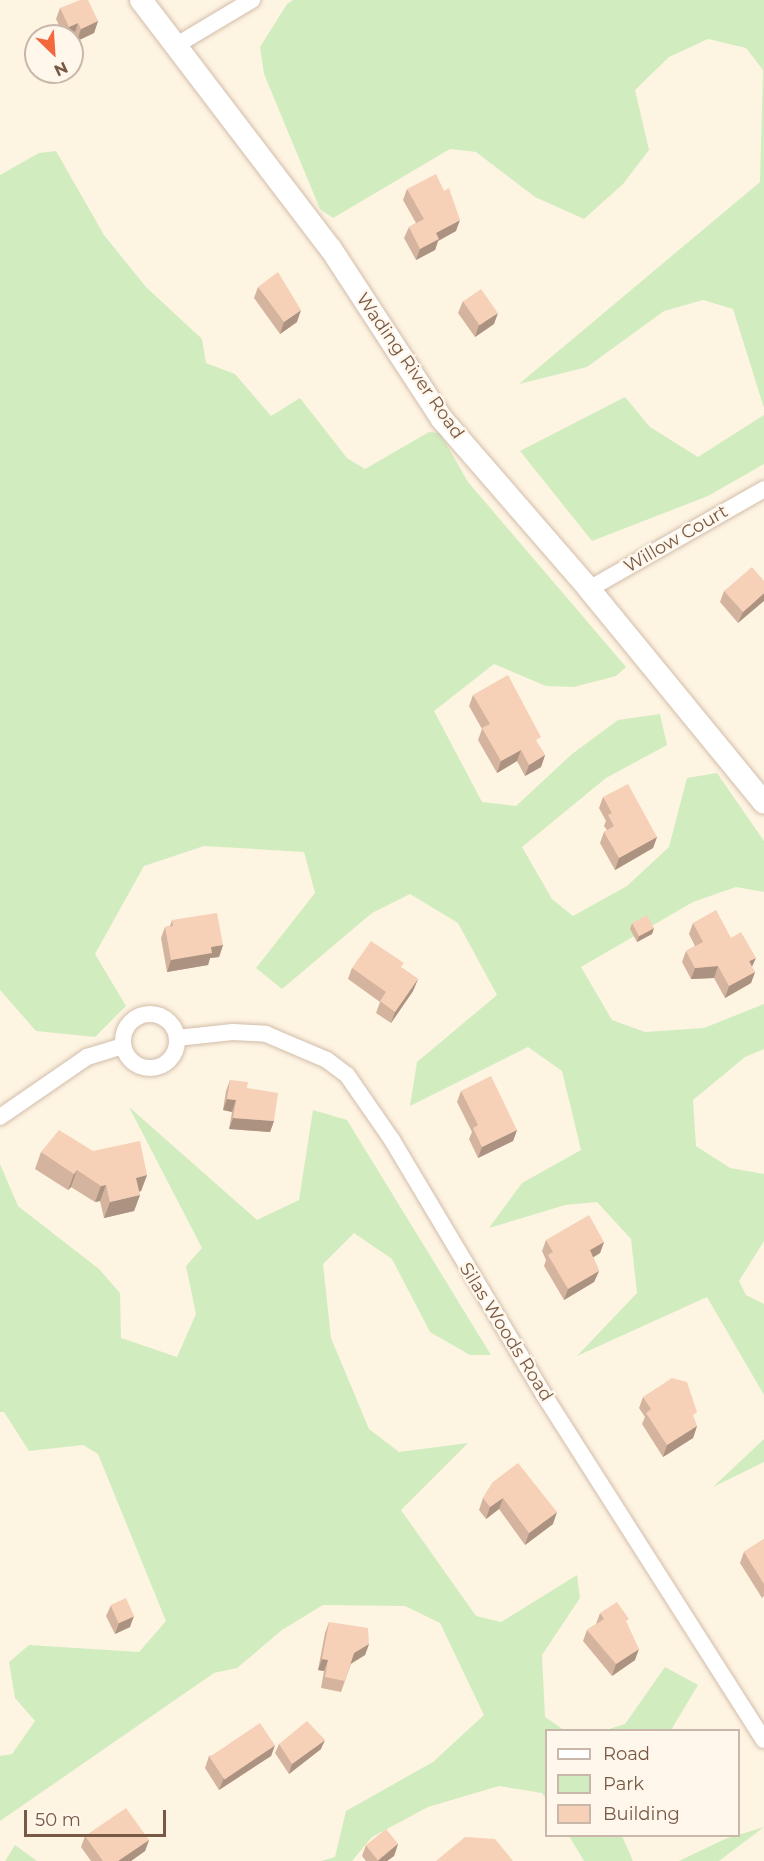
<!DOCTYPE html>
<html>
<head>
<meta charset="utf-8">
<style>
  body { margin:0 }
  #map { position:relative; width:764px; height:1861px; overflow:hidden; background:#fef4e2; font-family:Montserrat,sans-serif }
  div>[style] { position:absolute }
  .green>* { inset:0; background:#d1edc0 }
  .roads { filter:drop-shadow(0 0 2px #d2bdaa) drop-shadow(0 0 2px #d2bdaa) }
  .street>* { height:16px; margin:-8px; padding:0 8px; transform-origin:8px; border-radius:8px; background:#fff }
  .street>.ring { margin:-8px; padding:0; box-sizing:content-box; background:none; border:16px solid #fff; border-radius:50% }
  .secondary>* { height:22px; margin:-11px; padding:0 11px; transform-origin:11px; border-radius:11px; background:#fff }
  .wall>* { inset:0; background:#d4b49e }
  .shaded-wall>* { inset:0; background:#ac9281 }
  .building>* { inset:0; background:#f6d1b8; transform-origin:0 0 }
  span { translate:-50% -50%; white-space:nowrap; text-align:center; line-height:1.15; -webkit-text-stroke:4.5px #fff7eb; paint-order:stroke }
  .street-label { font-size:18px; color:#785946 }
  .legend { position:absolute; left:545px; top:1729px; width:195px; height:108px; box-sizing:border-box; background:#fff7eb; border:2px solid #c9b8a9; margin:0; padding:8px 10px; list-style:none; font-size:18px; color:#785946 }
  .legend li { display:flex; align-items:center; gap:12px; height:30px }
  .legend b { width:30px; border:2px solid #c9b8a9 }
  .north { position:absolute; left:24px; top:24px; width:60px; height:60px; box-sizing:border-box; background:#fff7eb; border:2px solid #c9b8a9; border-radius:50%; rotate:155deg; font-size:16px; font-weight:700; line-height:24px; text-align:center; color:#785946 }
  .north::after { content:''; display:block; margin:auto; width:21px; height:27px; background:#f3683d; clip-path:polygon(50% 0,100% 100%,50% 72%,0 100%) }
  .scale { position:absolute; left:24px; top:1810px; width:142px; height:27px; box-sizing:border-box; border:3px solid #785946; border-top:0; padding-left:8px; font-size:18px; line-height:21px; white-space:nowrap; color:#785946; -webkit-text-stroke:4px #fff7eb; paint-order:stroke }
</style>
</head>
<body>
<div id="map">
  <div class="green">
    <i style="clip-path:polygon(293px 0,764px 0,764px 408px,733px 309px,703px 300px,664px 311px,587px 367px,519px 384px,760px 182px,763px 70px,746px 48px,708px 39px,669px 57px,635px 90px,649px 150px,623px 184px,584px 219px,535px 197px,476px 152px,450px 149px,333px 218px,320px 209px,264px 74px,260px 47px,287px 4px)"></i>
    <i style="clip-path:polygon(56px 151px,104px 235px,146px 287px,202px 339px,206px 363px,235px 374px,271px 416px,300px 398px,347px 458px,365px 469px,429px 432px,440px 433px,468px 482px,626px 667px,616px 676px,574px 687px,546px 686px,494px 664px,434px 711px,482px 802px,516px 806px,572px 754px,618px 720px,660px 714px,667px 745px,606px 778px,522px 847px,552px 899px,573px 916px,627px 886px,669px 847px,687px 778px,717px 773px,764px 841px,764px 892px,736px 887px,693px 902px,581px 967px,612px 1020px,645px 1032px,704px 1028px,764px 1004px,764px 1049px,745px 1057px,693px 1100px,696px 1146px,730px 1168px,764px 1174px,764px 1241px,739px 1281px,746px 1295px,764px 1304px,764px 1395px,707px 1297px,577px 1356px,637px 1293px,631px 1239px,597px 1202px,565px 1205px,489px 1228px,522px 1183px,581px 1150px,562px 1071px,528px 1047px,410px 1106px,417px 1062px,497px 995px,458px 923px,410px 894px,372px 913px,282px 989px,256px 968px,315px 893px,304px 852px,204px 846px,144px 866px,95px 954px,126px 1006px,95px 1037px,36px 1031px,0 990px,0 175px,39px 153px)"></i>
    <i style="clip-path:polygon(625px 397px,650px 427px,698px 457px,764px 415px,764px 464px,708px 496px,592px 541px,520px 451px)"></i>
    <i style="clip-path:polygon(129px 1107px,257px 1220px,299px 1200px,313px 1110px,347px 1120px,491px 1355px,470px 1355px,430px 1332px,392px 1259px,354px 1233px,323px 1264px,331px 1338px,369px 1429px,399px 1452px,468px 1443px,401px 1510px,476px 1616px,501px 1622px,577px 1575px,580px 1598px,542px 1655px,545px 1717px,564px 1730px,546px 1730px,546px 1799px,542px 1793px,499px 1786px,428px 1807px,372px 1837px,352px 1861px,321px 1861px,335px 1857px,346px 1811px,433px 1762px,484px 1715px,440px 1623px,405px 1606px,323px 1605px,282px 1630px,237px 1668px,214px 1673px,0 1821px,0 1756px,12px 1754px,35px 1721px,15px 1698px,9px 1662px,29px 1645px,139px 1652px,166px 1621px,98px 1454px,83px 1445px,29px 1451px,4px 1412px,0 1412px,0 1164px,18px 1206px,99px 1269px,120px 1293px,121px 1338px,177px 1357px,196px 1314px,186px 1266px,202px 1248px)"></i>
    <i style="clip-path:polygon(764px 1439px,764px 1462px,713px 1487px)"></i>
    <i style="clip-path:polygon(665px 1667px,698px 1685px,671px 1730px,606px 1730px,625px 1724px)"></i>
    <i style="clip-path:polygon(764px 1827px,719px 1861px,679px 1861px,725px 1839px)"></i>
    <i style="clip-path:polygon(569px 1836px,622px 1836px,633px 1861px,584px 1861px)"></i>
    <i style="clip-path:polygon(15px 1845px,37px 1861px,5px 1861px)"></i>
  </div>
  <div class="roads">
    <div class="street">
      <i style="left:175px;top:46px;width:90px;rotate:-30.9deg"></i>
      <i style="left:589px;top:589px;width:202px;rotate:-29.7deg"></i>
      <i class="ring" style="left:123px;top:1014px;width:38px;height:38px"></i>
      <i style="left:177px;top:1038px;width:56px;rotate:-6.1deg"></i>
      <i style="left:233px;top:1032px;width:33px;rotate:3deg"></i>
      <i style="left:266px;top:1034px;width:66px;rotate:23.1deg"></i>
      <i style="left:327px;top:1060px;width:25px;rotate:37deg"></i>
      <i style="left:347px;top:1075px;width:79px;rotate:55.3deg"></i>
      <i style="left:392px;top:1140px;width:297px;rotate:59.2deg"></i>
      <i style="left:544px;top:1395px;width:409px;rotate:57.5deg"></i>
      <i style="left:0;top:1117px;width:106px;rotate:-34.6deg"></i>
      <i style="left:87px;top:1057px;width:38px;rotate:-17deg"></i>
    </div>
    <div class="secondary">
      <i style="left:141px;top:0;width:313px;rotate:52.7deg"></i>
      <i style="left:331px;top:249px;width:203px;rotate:56.9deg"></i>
      <i style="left:442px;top:419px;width:225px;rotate:49.1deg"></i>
      <i style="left:589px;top:589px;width:276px;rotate:50.7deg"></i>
    </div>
  </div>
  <div class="wall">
    <i style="clip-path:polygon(60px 8px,98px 21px,94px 33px,77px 41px,74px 35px,71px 36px,64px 36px,56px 19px)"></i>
    <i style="clip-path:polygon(407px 189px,456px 231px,438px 241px,435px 250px,416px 260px,404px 238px,409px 227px,416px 223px,403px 200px)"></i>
    <i style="clip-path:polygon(258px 287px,297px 322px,280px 334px,254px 298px)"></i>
    <i style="clip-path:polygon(463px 301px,494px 324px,475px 337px,458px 313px)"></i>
    <i style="clip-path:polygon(764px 581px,738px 623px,720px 602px,724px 591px)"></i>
    <i style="clip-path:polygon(473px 695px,538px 744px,545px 755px,541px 767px,525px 776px,517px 761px,497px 773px,478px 740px,482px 729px,469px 706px)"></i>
    <i style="clip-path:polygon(603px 797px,657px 837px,653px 848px,615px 870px,600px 843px,604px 832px,607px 830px,604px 826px,606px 821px,599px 808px)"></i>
    <i style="clip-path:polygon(172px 920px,223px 945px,219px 957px,210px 958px,208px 965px,167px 972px,161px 938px,165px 927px,170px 926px)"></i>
    <i style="clip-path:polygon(632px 923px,654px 928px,652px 934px,637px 942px,630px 929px)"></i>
    <i style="clip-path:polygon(693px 923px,731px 938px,755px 972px,751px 983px,725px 998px,714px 978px,691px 979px,682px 962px,686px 951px,695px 946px,689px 934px)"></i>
    <i style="clip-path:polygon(352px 968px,402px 968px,418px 979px,413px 991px,391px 1023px,376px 1013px,380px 1002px,348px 979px)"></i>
    <i style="clip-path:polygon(230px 1080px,247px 1088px,274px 1121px,270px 1132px,229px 1129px,232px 1112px,223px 1110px,226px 1091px)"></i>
    <i style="clip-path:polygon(461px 1091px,517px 1130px,513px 1141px,478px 1158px,469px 1139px,472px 1132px,457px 1102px)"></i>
    <i style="clip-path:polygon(93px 1151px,147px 1175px,141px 1191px,139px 1192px,140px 1195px,134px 1211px,104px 1218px,100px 1201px,95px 1202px,71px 1187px,68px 1190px,35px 1169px,41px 1152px)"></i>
    <i style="clip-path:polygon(546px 1240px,604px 1242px,600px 1253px,593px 1257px,599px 1271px,594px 1282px,564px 1300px,544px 1266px,546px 1260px,542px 1251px)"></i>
    <i style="clip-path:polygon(643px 1397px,697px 1426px,693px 1438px,663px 1457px,642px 1424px,645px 1417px,639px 1408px)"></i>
    <i style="clip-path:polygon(493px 1482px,553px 1524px,525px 1545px,499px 1509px,486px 1519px,479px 1510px,483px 1498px)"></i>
    <i style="clip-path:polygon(764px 1539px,764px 1596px,762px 1598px,740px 1563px,744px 1552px)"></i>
    <i style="clip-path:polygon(111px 1605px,130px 1627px,115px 1634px,106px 1616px)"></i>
    <i style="clip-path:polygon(600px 1613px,627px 1623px,635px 1660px,612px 1676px,583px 1641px,587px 1630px,596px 1624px)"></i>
    <i style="clip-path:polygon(329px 1622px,369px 1644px,365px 1655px,351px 1664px,341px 1692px,321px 1688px,324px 1671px,318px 1670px,325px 1633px)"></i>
    <i style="clip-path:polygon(279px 1744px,321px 1749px,289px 1774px,275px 1753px)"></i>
    <i style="clip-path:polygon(275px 1745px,271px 1756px,219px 1790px,205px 1768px,209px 1756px)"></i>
    <i style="clip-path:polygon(85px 1836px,149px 1840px,145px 1851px,131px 1861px,91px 1861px,81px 1847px)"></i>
    <i style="clip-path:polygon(398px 1844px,394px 1856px,387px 1861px,366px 1861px,362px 1856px,366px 1845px)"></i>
  </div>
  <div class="shaded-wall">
    <i style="clip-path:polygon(98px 21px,94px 33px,77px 41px,81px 29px)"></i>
    <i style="clip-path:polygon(78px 23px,74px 35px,71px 36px,66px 36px,69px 27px)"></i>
    <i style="clip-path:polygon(460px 220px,456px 231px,438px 241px,435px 250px,416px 260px,420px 249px,436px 233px)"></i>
    <i style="clip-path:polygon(301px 310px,297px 322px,280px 334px,284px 322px)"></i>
    <i style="clip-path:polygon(498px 313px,494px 324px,475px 337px,479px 325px)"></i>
    <i style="clip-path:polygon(764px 593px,764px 601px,738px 623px,743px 612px)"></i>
    <i style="clip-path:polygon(521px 750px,517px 761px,497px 773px,501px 761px)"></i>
    <i style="clip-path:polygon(545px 755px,541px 767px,525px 776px,529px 765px)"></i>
    <i style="clip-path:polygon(657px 837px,653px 848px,615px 870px,619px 858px)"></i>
    <i style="clip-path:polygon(654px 928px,652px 934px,637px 942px,639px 936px)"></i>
    <i style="clip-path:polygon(223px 945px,219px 957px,210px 958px,208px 965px,167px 972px,171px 960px,211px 947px)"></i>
    <i style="clip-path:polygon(756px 958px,751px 969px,749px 961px)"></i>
    <i style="clip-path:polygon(718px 966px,714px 978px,691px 979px,695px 968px)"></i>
    <i style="clip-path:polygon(755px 972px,751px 983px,725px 998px,729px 986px)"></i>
    <i style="clip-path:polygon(418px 979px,413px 991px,391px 1023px,395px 1012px)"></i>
    <i style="clip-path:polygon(227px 1099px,236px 1100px,232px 1112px,223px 1110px)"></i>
    <i style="clip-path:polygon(233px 1118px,274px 1121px,270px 1132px,229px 1129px)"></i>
    <i style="clip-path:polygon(517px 1130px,513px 1141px,478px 1158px,482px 1147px)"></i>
    <i style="clip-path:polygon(77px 1170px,71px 1187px,68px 1190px,74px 1174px)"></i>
    <i style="clip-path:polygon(147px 1175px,141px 1191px,130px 1194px,136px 1178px)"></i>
    <i style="clip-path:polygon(106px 1185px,100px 1201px,95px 1202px,101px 1186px)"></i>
    <i style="clip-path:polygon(140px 1195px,134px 1211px,104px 1218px,110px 1202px)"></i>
    <i style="clip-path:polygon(604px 1242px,600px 1253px,586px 1262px,590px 1250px)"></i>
    <i style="clip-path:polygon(599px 1271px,594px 1282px,564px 1300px,568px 1289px)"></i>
    <i style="clip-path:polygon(697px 1426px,693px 1438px,663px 1457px,667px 1445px)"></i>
    <i style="clip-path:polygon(503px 1498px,499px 1509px,486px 1519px,490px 1507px)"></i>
    <i style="clip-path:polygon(557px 1512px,553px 1524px,525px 1545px,529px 1533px)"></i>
    <i style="clip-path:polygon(134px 1616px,130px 1627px,115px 1634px,119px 1623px)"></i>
    <i style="clip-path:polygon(369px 1644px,365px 1655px,350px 1664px,354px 1653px)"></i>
    <i style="clip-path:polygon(639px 1649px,635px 1660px,612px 1676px,616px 1664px)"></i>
    <i style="clip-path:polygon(322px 1659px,328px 1660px,324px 1671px,318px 1670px)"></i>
    <i style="clip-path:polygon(325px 1740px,321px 1749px,289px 1774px,292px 1764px)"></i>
    <i style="clip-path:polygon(275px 1745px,271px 1756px,219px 1790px,224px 1778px)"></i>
    <i style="clip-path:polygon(149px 1840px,145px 1851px,131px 1861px,118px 1861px)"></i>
    <i style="clip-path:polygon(398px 1844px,394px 1856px,387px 1861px,378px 1861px)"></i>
  </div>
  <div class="building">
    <i style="clip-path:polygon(80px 0,88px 0,98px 21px,81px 29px,78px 23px,69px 27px,60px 8px)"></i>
    <i style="clip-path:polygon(436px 174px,444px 191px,449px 188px,460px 220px,436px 233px,439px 239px,420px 249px,409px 227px,424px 219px,407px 189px)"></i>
    <i style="clip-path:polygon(278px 272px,301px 310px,284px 322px,258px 287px)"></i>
    <i style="left:481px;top:289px;width:29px;height:22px;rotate:55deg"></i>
    <i style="clip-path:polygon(752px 567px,764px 581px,764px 593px,743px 612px,724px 591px)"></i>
    <i style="clip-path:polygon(508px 675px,541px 737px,536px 740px,545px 755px,529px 765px,521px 750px,501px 761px,482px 728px,490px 724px,473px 695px)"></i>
    <i style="clip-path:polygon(628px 784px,657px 837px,619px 858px,604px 832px,614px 826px,608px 815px,612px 813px,603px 797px)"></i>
    <i style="clip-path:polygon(716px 910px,731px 938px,741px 932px,756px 958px,749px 961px,755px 972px,729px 986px,718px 966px,695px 968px,686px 951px,703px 942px,693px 923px)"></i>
    <i style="clip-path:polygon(217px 913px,223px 945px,211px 947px,212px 953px,171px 960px,165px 927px,173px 926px,172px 920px)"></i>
    <i style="left:647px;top:915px;width:15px;height:17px;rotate:62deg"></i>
    <i style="clip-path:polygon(371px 941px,404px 963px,401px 967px,418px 979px,395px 1012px,380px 1001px,386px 992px,352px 968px)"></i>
    <i style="clip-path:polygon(491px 1076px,517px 1130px,482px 1147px,473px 1128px,478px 1125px,461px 1091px)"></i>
    <i style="clip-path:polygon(230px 1080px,248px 1082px,247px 1088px,278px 1093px,274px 1121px,233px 1118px,236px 1100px,227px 1099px)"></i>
    <i style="clip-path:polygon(59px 1130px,93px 1151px,140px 1141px,147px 1175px,136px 1178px,140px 1195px,110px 1202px,106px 1185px,101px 1186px,77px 1170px,74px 1174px,41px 1152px)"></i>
    <i style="clip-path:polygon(589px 1215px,604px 1242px,590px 1250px,599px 1271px,568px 1289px,548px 1255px,553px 1252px,546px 1240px)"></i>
    <i style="clip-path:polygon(672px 1378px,687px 1382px,697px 1412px,693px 1415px,697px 1426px,667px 1445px,646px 1413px,651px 1409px,643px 1397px)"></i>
    <i style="clip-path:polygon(518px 1463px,557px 1512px,529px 1533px,503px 1498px,490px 1507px,483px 1498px,493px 1482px)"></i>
    <i style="clip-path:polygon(764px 1539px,764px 1584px,744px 1552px)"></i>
    <i style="left:126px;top:1598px;width:20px;height:17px;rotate:66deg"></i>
    <i style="clip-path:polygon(617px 1602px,629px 1619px,626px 1621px,639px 1649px,616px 1664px,587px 1630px,604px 1619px,600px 1613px)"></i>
    <i style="clip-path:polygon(329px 1622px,368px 1628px,369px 1644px,354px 1653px,345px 1681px,325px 1677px,328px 1660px,322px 1659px)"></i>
    <i style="clip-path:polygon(307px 1721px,325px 1740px,292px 1764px,279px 1744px)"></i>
    <i style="left:260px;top:1723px;width:27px;height:61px;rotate:56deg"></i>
    <i style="clip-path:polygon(126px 1808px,149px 1840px,118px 1861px,103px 1861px,85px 1836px)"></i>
    <i style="left:386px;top:1829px;width:19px;height:26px;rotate:51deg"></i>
    <i style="clip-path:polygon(465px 1837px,495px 1839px,513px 1861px,436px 1861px)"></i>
  </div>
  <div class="street-label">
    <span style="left:410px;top:366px;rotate:55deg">Wading River Road</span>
    <span style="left:676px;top:539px;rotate:-30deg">Willow Court</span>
    <span style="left:506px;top:1332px;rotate:58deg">Silas Woods Road</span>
  </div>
  <ul class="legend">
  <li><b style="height:8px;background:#fff"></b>Road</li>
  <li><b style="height:16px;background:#d1edc0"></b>Park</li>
  <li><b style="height:16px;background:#f6d1b8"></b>Building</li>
  </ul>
  <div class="north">N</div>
  <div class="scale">50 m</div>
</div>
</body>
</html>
